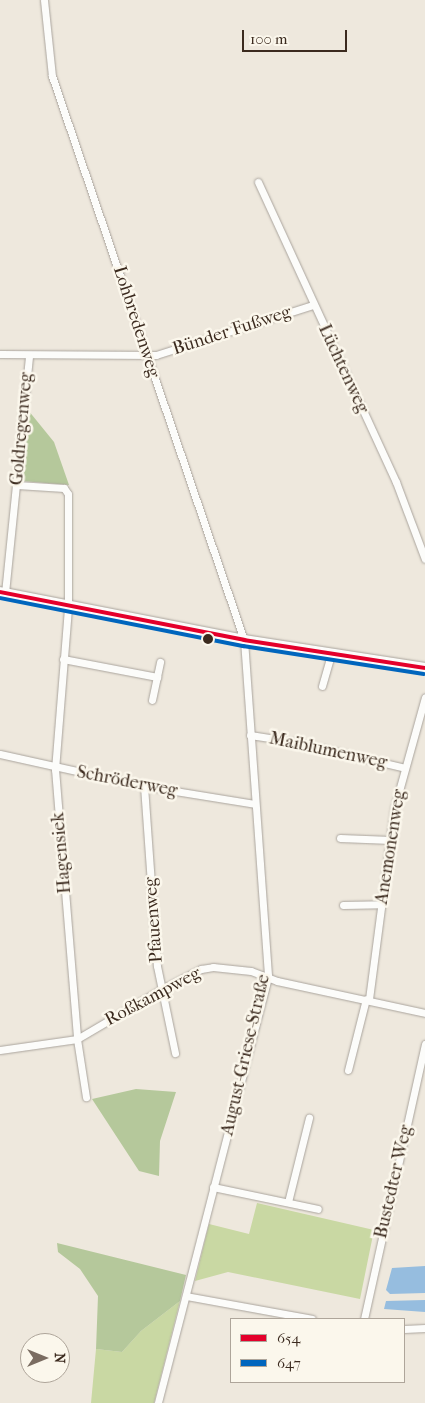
<!DOCTYPE html>
<html>
<head>
<meta charset="utf-8">
<style>
  body { margin:0 }
  #map { position:relative; width:425px; height:1403px; overflow:hidden; background:#eee8dd; font-family:"IM FELL French Canon",serif }
  div>[style] { position:absolute }
  .green>* { inset:0; background:#c9d8a3 }
  .forest>* { inset:0; background:#b5c89b }
  .water>* { inset:0; background:#96bddf }
  .roads { filter:drop-shadow(0 0 1px #aaa49d) drop-shadow(0 0 1px #aaa49d) }
  .street>* { height:7px; margin:-3.5px; padding:0 3.5px; transform-origin:3.5px; border-radius:3.5px; background:#fcfcfa }
  .secondary>* { height:10px; margin:-5px; padding:0 5px; transform-origin:5px; border-radius:5px; background:#fcfcfa }
  .bus-1>* { height:4px; margin:-2px; padding:0 2px; transform-origin:2px; border-radius:2px; background:#e4002b }
  .bus-2>* { height:4px; margin:-2px; padding:0 2px; transform-origin:2px; border-radius:2px; background:#0065bd }
  .dots>* { width:14px; height:14px; translate:-50% -50%; box-sizing:border-box; border:2px solid #fbf7ec; border-radius:50% }
  span { translate:-50% -50%; white-space:nowrap; text-align:center; line-height:1.15; -webkit-text-stroke:5px #fbf7ec; paint-order:stroke }
  .street-label { font-size:18px; color:#3b2a1e }
  .legend { position:absolute; left:230px; top:1318px; width:175px; height:65px; box-sizing:border-box; background:#fbf7ec; border:1px solid #aea59a; margin:0; padding:6px 9px; list-style:none; font-size:15px; color:#3b2a1e }
  .legend li { display:flex; align-items:center; gap:10px; height:25px }
  .legend b { width:25px; border:1px solid #aea59a }
  .north { position:absolute; left:20px; top:1333px; width:50px; height:50px; box-sizing:border-box; background:#fbf7ec; border:1px solid #aea59a; border-radius:50%; rotate:90deg; font-size:14px; font-weight:700; line-height:20px; text-align:center; color:#3b2a1e }
  .north::after { content:''; display:block; margin:auto; width:18px; height:22px; background:#7a6c61; clip-path:polygon(50% 0,100% 100%,50% 72%,0 100%) }
  .scale { position:absolute; left:242px; top:30px; width:105px; height:22px; box-sizing:border-box; border:2px solid #3b2a1e; border-top:0; padding-left:6px; font-size:15px; line-height:18px; white-space:nowrap; color:#3b2a1e; -webkit-text-stroke:4px #fbf7ec; paint-order:stroke }
</style>
</head>
<body>
<div id="map">
  <div class="green">
    <i style="clip-path:polygon(257px 1203px,374px 1230px,360px 1299px,228px 1272px,195px 1281px,209px 1224px,249px 1234px)"></i>
    <i style="clip-path:polygon(180px 1301px,154px 1403px,91px 1403px,96px 1349px,122px 1352px,141px 1331px)"></i>
  </div>
  <div class="forest">
    <i style="clip-path:polygon(28px 410px,54px 442px,69px 485px,22px 481px)"></i>
    <i style="clip-path:polygon(136px 1089px,176px 1092px,160px 1141px,159px 1176px,139px 1171px,92px 1099px)"></i>
    <i style="clip-path:polygon(57px 1243px,186px 1275px,180px 1301px,141px 1331px,122px 1352px,96px 1349px,98px 1296px,80px 1269px,58px 1252px)"></i>
  </div>
  <div class="water">
    <i style="clip-path:polygon(425px 1266px,425px 1293px,390px 1294px,386px 1290px,392px 1268px)"></i>
    <i style="clip-path:polygon(425px 1300px,425px 1312px,384px 1309px,386px 1301px)"></i>
  </div>
  <div class="roads">
    <div class="street">
      <i style="left:44px;top:0;width:76px;rotate:84deg"></i>
      <i style="left:52px;top:76px;width:596px;rotate:71.2deg"></i>
      <i style="left:244px;top:640px;width:338px;rotate:85.9deg"></i>
      <i style="left:268px;top:977px;width:440px;rotate:104.5deg"></i>
      <i style="left:258px;top:182px;width:330px;rotate:65.3deg"></i>
      <i style="left:396px;top:482px;width:82px;rotate:69.4deg"></i>
      <i style="left:0;top:354px;width:156px;rotate:0.4deg"></i>
      <i style="left:156px;top:355px;width:165px;rotate:-17.7deg"></i>
      <i style="left:17px;top:485px;width:47px;rotate:3.7deg"></i>
      <i style="left:64px;top:488px;width:7px;rotate:56deg"></i>
      <i style="left:68px;top:494px;width:114px;rotate:90deg"></i>
      <i style="left:68px;top:608px;width:162px;rotate:94.6deg"></i>
      <i style="left:55px;top:769px;width:271px;rotate:85.3deg"></i>
      <i style="left:77px;top:1039px;width:59px;rotate:81.2deg"></i>
      <i style="left:5px;top:593px;width:239px;rotate:-84.2deg"></i>
      <i style="left:63px;top:659px;width:96px;rotate:10.8deg"></i>
      <i style="left:322px;top:686px;width:33px;rotate:-74deg"></i>
      <i style="left:152px;top:700px;width:39px;rotate:-78deg"></i>
      <i style="left:250px;top:735px;width:47px;rotate:8.7deg"></i>
      <i style="left:296px;top:742px;width:112px;rotate:13.4deg"></i>
      <i style="left:0;top:754px;width:148px;rotate:12.5deg"></i>
      <i style="left:144px;top:786px;width:112px;rotate:9.2deg"></i>
      <i style="left:144px;top:786px;width:180px;rotate:85.9deg"></i>
      <i style="left:157px;top:966px;width:89px;rotate:78.3deg"></i>
      <i style="left:340px;top:838px;width:51px;rotate:2.2deg"></i>
      <i style="left:343px;top:905px;width:39px;rotate:-1deg"></i>
      <i style="left:369px;top:999px;width:192px;rotate:-82.5deg"></i>
      <i style="left:394px;top:809px;width:116px;rotate:-74.5deg"></i>
      <i style="left:0;top:1050px;width:78px;rotate:-8.1deg"></i>
      <i style="left:77px;top:1039px;width:99px;rotate:-30.5deg"></i>
      <i style="left:162px;top:989px;width:44px;rotate:-27.1deg"></i>
      <i style="left:201px;top:969px;width:12px;rotate:-9deg"></i>
      <i style="left:213px;top:967px;width:38px;rotate:6deg"></i>
      <i style="left:251px;top:971px;width:28px;rotate:21deg"></i>
      <i style="left:277px;top:981px;width:151px;rotate:12.2deg"></i>
      <i style="left:348px;top:1070px;width:73px;rotate:-75.8deg"></i>
      <i style="left:213px;top:1187px;width:107px;rotate:11.8deg"></i>
      <i style="left:288px;top:1202px;width:87px;rotate:-76deg"></i>
      <i style="left:186px;top:1296px;width:128px;rotate:10.3deg"></i>
      <i style="left:364px;top:1319px;width:282px;rotate:-77.5deg"></i>
      <i style="left:404px;top:1329px;width:21px;rotate:-3deg"></i>
    </div>
    <div class="secondary">
      <i style="left:0;top:592px;width:249px;rotate:11.1deg"></i>
      <i style="left:244px;top:640px;width:183px;rotate:8.8deg"></i>
    </div>
  </div>
  <div class="bus-1">
    <i style="left:0;top:592px;width:249px;rotate:11.1deg"></i>
    <i style="left:244px;top:640px;width:183px;rotate:8.8deg"></i>
  </div>
  <div class="bus-2">
    <i style="left:0;top:598px;width:248px;rotate:11.2deg"></i>
    <i style="left:243px;top:646px;width:183px;rotate:8.8deg"></i>
  </div>
  <div class="dots">
    <i style="left:208px;top:639px;background:#3b2a1e"></i>
  </div>
  <div class="street-label">
    <span style="left:136px;top:322px;rotate:72deg">Lohbredenweg</span>
    <span style="left:232px;top:331px;rotate:-18deg">Bünder Fußweg</span>
    <span style="left:343px;top:369px;rotate:65deg">Lüchtenweg</span>
    <span style="left:22px;top:429px;rotate:-85deg">Goldregenweg</span>
    <span style="left:328px;top:751px;rotate:12deg">Maiblumenweg</span>
    <span style="left:127px;top:782px;rotate:11deg">Schröderweg</span>
    <span style="left:391px;top:847px;rotate:-81deg">Anemonenweg</span>
    <span style="left:62px;top:853px;rotate:-95deg">Hagensiek</span>
    <span style="left:154px;top:920px;rotate:-94deg">Pfauenweg</span>
    <span style="left:153px;top:997px;rotate:-28deg">Roßkampweg</span>
    <span style="left:246px;top:1055px;rotate:-77deg">August-Griese-Straße</span>
    <span style="left:394px;top:1182px;rotate:-77deg">Bustedter Weg</span>
  </div>
  <ul class="legend">
  <li><b style="height:6px;background:#e4002b"></b>654</li>
  <li><b style="height:6px;background:#0065bd"></b>647</li>
  </ul>
  <div class="north">N</div>
  <div class="scale">100 m</div>
</div>
</body>
</html>
